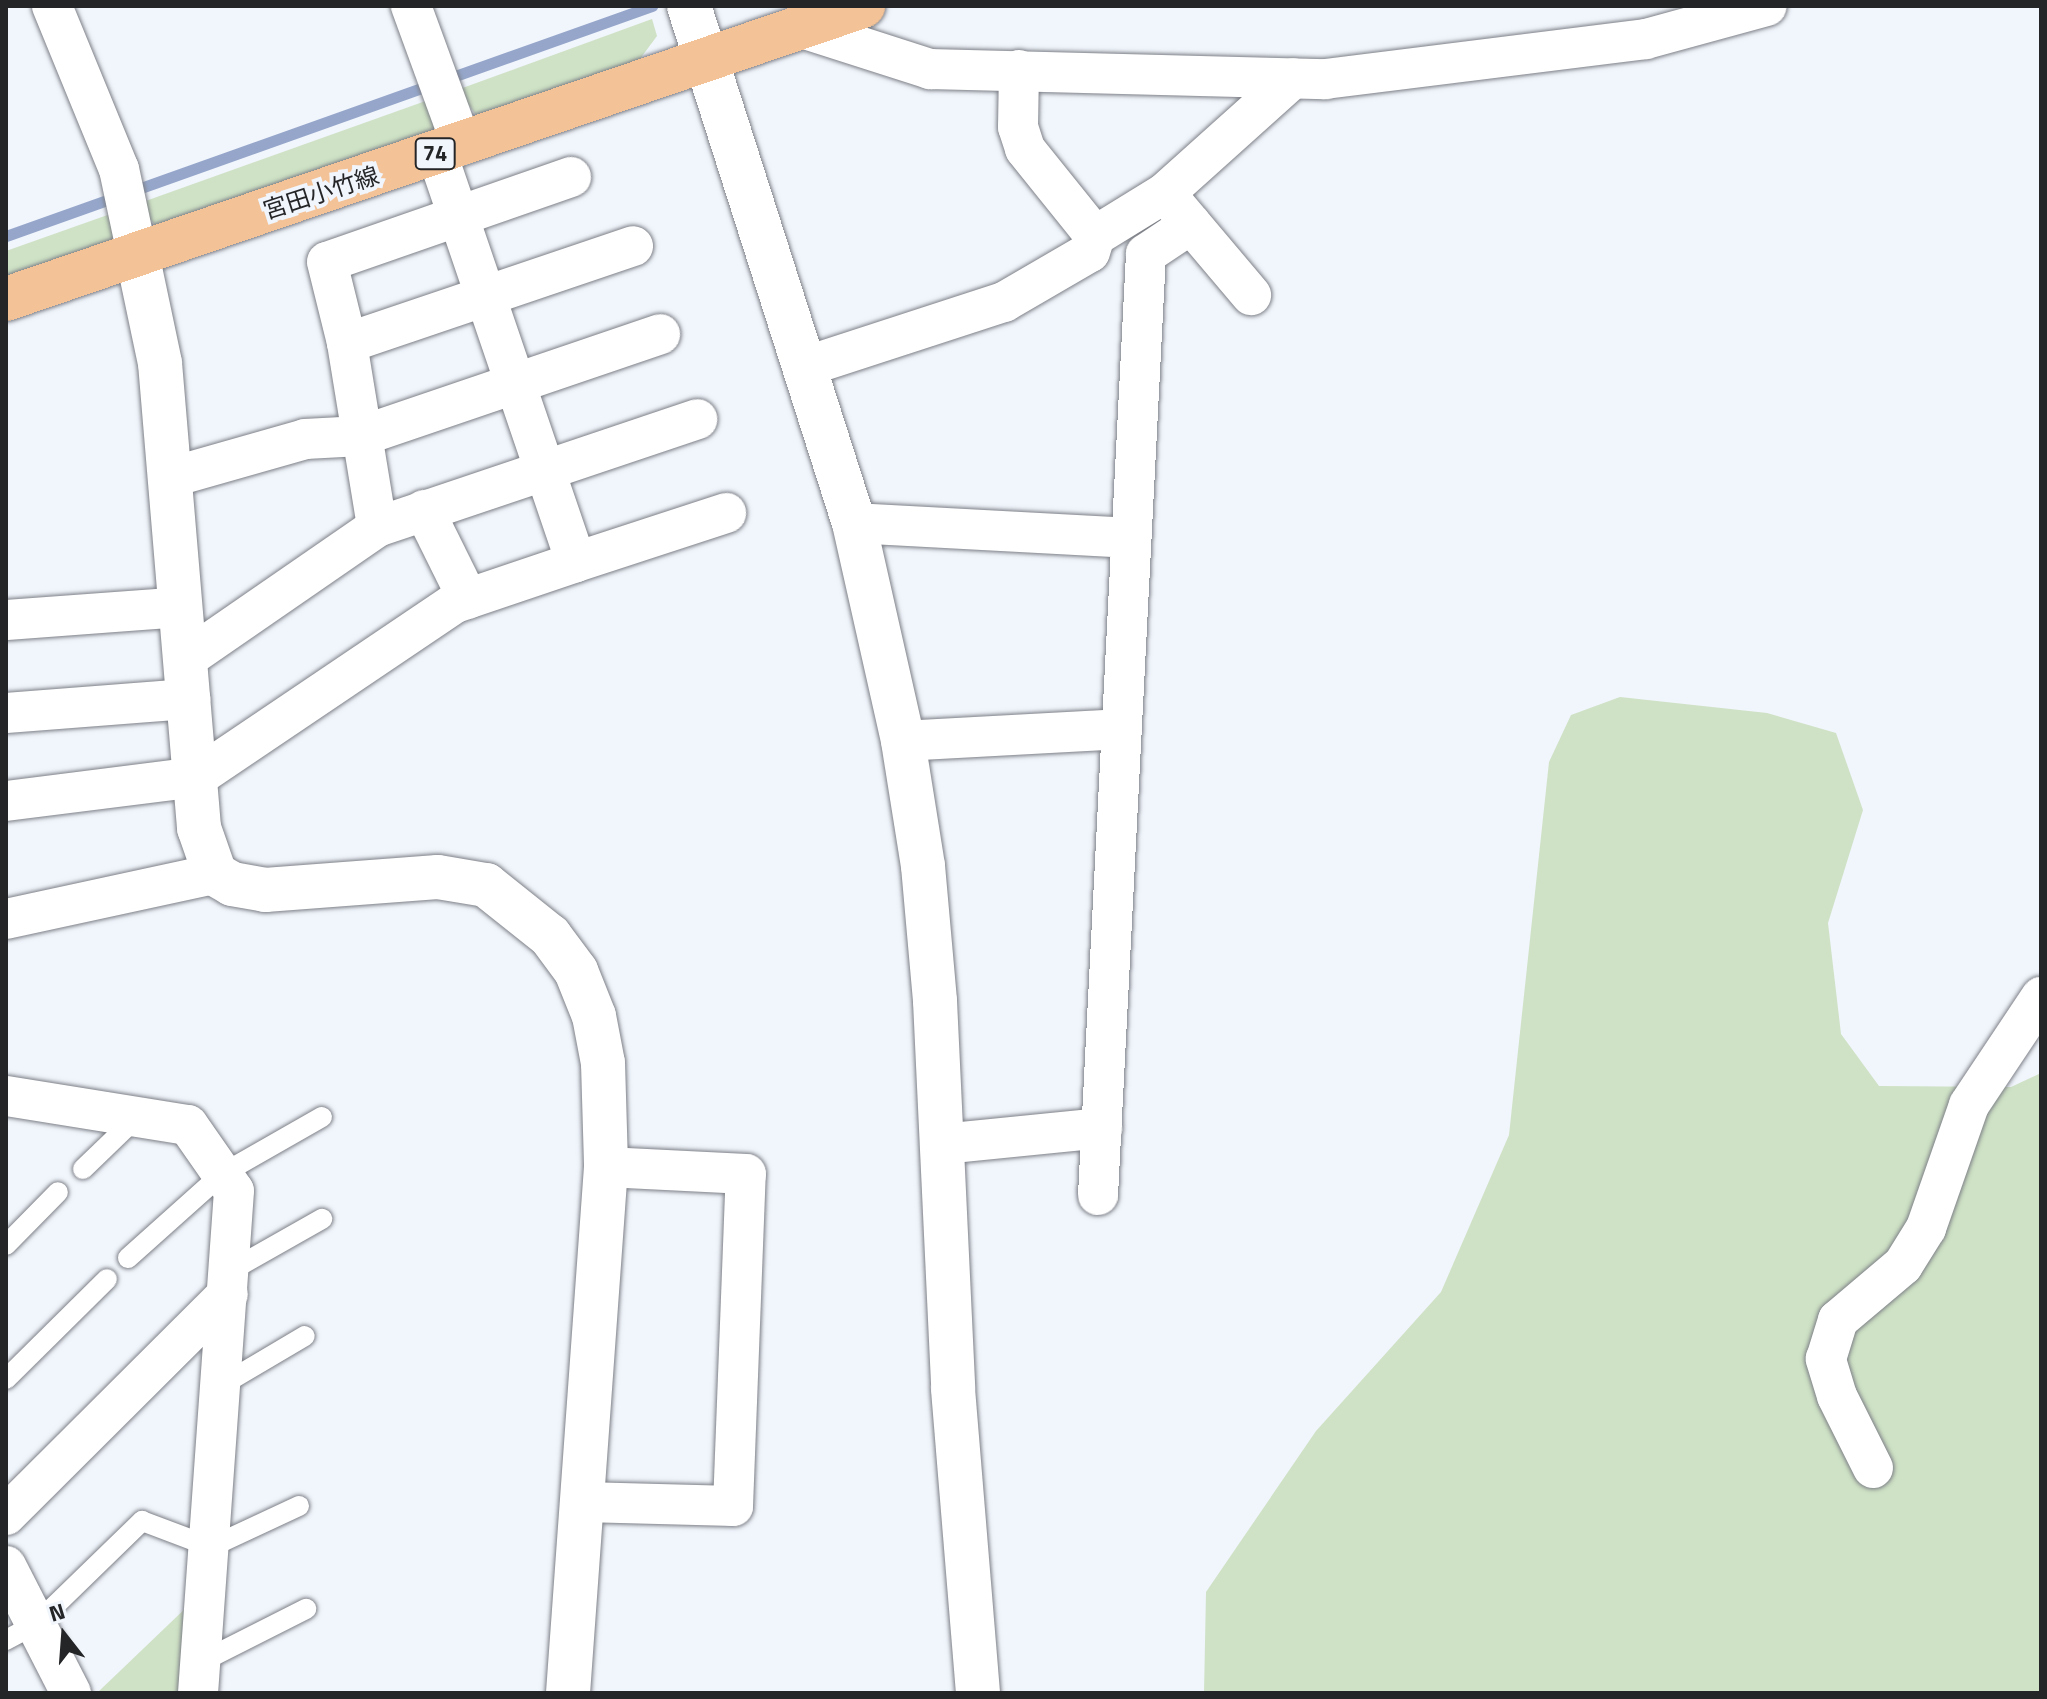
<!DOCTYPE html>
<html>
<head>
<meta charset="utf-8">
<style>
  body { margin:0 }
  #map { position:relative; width:2047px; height:1699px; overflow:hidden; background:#f1f5fc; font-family:"Titillium Web","Noto Sans JP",sans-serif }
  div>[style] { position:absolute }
  .green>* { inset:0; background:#cfe2c5 }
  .stream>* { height:11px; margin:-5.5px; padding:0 5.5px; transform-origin:5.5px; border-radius:5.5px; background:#95a6ca }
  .roads { filter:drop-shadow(0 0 2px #7d8087) drop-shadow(0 0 2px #7d8087) }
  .lane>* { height:20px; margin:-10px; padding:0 10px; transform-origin:10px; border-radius:10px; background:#fff }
  .street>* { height:40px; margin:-20px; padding:0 20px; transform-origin:20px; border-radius:20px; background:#fff }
  .secondary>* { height:44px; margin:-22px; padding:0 22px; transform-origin:22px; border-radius:22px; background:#fff }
  .primary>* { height:44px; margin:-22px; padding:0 22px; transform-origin:22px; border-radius:22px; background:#f3c297 }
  span { translate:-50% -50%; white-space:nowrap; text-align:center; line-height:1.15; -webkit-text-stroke:8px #f1f5fc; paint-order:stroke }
  .shield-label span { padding:2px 6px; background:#f1f5fc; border:2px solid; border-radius:6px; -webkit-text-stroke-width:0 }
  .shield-label { font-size:22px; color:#242527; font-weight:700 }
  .street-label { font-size:24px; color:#242527 }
  .frame { position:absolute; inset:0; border:8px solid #242527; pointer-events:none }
  .north { position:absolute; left:24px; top:1595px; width:80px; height:80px; -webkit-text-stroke:6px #f1f5fc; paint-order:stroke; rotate:343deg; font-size:22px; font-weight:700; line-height:32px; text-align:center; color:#242527 }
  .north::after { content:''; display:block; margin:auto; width:28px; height:36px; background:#242527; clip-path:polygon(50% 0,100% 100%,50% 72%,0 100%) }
</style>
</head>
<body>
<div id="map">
  <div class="green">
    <i style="clip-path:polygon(652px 19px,657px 36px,634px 67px,480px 120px,457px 90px)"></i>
    <i style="clip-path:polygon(434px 98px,436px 135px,160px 229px,143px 213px,140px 203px)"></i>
    <i style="clip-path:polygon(116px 212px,114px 245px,6px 286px,6px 251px)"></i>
    <i style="clip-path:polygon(1620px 697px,1767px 713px,1836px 733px,1863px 810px,1828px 923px,1841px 1034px,1879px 1086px,2011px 1087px,2041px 1073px,2041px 1693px,1204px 1693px,1206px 1592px,1316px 1431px,1441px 1292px,1509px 1135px,1549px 762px,1571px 715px)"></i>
    <i style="clip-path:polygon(191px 1603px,186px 1693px,97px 1693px)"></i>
  </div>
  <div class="stream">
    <i style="left:6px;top:236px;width:686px;rotate:-19.6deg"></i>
  </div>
  <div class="roads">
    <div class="lane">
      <i style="left:83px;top:1169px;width:72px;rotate:-43.9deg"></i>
      <i style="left:6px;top:1245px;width:74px;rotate:-45.5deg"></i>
      <i style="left:128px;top:1258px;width:126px;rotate:-41.8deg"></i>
      <i style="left:222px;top:1174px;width:115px;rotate:-29.7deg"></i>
      <i style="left:230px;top:1271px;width:106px;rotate:-29.5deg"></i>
      <i style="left:6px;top:1379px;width:142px;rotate:-44.7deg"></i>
      <i style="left:222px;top:1385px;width:96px;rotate:-30.6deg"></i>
      <i style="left:6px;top:1640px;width:34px;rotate:-28deg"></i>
      <i style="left:36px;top:1624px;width:148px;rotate:-44.2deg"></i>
      <i style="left:142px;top:1521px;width:74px;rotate:20.6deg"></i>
      <i style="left:211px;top:1547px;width:97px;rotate:-25deg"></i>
      <i style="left:201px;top:1662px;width:118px;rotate:-26.8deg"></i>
    </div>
    <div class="street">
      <i style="left:52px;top:6px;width:176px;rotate:67.7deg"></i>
      <i style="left:119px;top:169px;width:87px;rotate:78deg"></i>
      <i style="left:411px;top:6px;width:148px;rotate:69.9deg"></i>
      <i style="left:799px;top:27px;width:138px;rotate:17.8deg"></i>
      <i style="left:930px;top:69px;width:395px;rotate:1.5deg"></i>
      <i style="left:1325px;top:79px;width:323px;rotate:-7.1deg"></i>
      <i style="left:1646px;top:39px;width:125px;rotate:-15.3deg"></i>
      <i style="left:1019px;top:70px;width:57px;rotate:91deg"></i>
      <i style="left:1018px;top:127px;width:23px;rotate:72deg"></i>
      <i style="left:1025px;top:149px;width:112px;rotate:51.2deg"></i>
      <i style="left:1095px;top:236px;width:82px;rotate:-31.6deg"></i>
      <i style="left:1165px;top:193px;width:172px;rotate:-41.9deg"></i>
      <i style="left:571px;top:177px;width:258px;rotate:160.8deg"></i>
      <i style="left:327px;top:262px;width:83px;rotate:76.1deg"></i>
      <i style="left:347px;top:343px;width:302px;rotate:-18.7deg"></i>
      <i style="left:1175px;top:205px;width:118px;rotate:49.8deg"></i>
      <i style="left:347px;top:343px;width:186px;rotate:80.7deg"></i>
      <i style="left:807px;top:366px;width:207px;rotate:-18deg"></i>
      <i style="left:1004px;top:302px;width:99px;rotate:-30.2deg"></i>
      <i style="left:1090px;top:252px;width:17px;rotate:-73deg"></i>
      <i style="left:172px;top:477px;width:138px;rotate:-15.9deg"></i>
      <i style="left:305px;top:439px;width:56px;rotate:-3.1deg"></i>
      <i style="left:361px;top:436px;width:316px;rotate:-18.8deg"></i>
      <i style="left:424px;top:510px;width:99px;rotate:63.7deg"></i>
      <i style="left:854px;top:523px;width:277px;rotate:3.1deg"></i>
      <i style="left:576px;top:562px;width:158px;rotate:-18.1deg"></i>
      <i style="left:6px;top:620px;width:176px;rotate:-4.2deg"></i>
      <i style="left:186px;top:659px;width:232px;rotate:-34.6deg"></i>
      <i style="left:377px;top:527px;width:338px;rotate:-18.6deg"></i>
      <i style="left:6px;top:713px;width:185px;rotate:-4.4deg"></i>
      <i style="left:903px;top:741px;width:219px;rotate:-3.1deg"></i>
      <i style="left:6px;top:801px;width:193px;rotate:-7.2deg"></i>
      <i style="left:197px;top:777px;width:311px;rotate:-34deg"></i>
      <i style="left:455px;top:603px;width:128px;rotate:-18.7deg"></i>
      <i style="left:576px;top:562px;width:431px;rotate:-108.8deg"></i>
      <i style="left:6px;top:919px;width:214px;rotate:-12.2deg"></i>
      <i style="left:6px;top:1096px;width:184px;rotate:9.1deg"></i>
      <i style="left:188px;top:1125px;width:80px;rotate:55.1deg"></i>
      <i style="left:234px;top:1191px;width:503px;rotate:94.1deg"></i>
      <i style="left:942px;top:1144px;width:161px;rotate:-5.7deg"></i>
      <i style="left:1098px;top:1195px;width:942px;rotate:-87.08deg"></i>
      <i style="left:1146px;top:254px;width:54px;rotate:-33.7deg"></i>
      <i style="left:1873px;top:1468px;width:80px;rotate:-116.6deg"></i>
      <i style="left:1837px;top:1396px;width:39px;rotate:-107deg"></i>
      <i style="left:1826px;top:1359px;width:41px;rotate:-72.9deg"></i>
      <i style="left:1838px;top:1320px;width:85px;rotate:-40.2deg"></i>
      <i style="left:1903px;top:1265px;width:44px;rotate:-58.1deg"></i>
      <i style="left:1926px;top:1228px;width:130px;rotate:-70.7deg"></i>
      <i style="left:1969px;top:1105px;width:130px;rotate:-56.3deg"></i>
      <i style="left:584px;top:1502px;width:149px;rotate:1.5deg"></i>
      <i style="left:733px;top:1506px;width:332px;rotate:-87.8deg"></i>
      <i style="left:746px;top:1174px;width:140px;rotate:-177.1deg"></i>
      <i style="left:6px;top:1515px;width:313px;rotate:-44.9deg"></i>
      <i style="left:6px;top:1566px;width:143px;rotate:62.9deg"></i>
    </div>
    <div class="secondary">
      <i style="left:689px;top:6px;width:543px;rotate:72.3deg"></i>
      <i style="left:854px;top:523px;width:223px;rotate:77.3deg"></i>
      <i style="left:903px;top:741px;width:127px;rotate:80.9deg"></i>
      <i style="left:923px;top:866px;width:136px;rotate:84.9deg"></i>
      <i style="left:935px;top:1001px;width:388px;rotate:87.3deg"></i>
      <i style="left:953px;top:1389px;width:305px;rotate:85.3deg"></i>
      <i style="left:137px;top:254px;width:111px;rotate:78.1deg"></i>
      <i style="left:160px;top:363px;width:467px;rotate:85.2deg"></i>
      <i style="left:199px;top:828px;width:49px;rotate:70.8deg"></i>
      <i style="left:215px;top:874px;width:20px;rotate:30deg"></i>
      <i style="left:232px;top:884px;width:34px;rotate:10deg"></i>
      <i style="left:265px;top:890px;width:173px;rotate:-4.3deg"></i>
      <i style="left:438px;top:877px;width:49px;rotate:9.5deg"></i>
      <i style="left:486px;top:885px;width:82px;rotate:38.6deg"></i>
      <i style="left:550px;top:936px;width:44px;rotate:53.4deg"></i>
      <i style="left:576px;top:971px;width:48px;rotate:68.2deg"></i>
      <i style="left:594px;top:1016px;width:48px;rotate:79.2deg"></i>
      <i style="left:603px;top:1063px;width:104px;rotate:88.3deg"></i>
      <i style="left:606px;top:1167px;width:527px;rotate:94.13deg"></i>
    </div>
    <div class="primary">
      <i style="left:6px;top:299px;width:906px;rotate:-18.88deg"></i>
    </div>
  </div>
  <div class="shield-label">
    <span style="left:435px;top:154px">74</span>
  </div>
  <div class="street-label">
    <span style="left:321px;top:193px;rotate:-18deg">宮田小竹線</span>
  </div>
  <div class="frame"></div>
  <div class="north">N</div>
</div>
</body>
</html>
